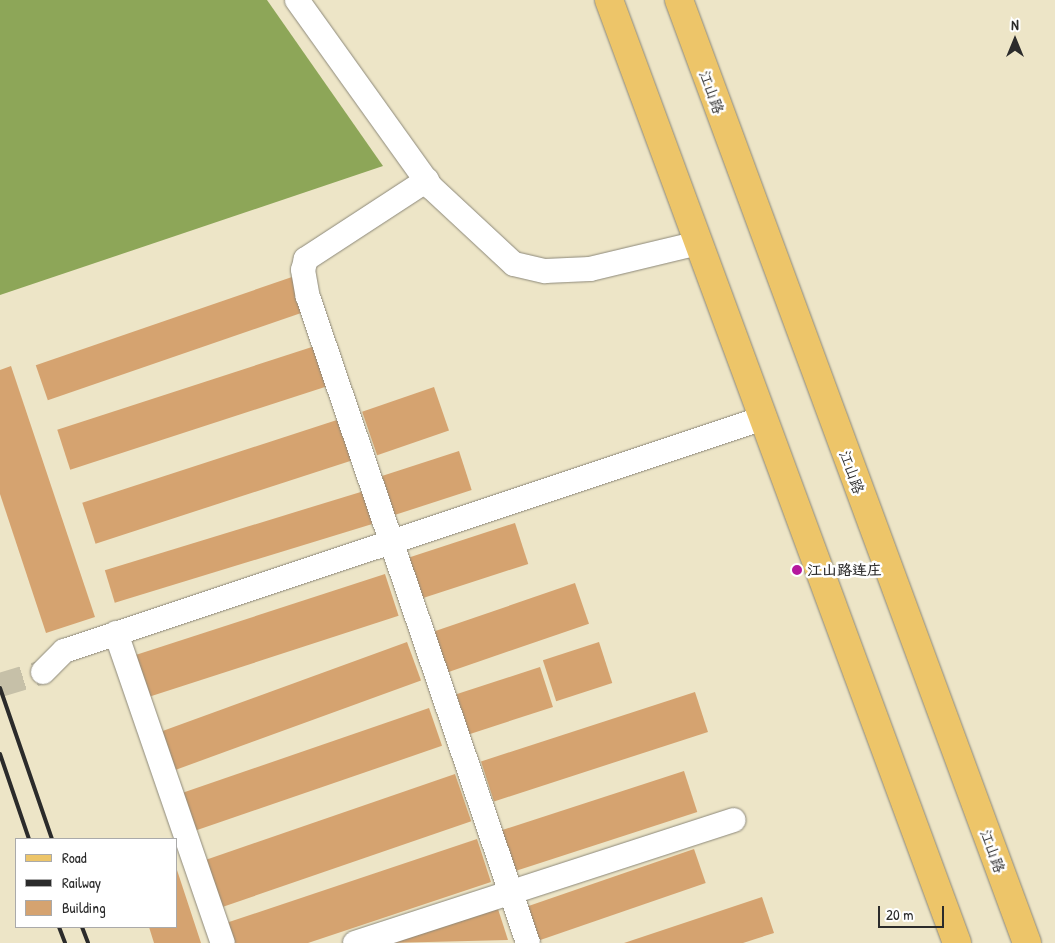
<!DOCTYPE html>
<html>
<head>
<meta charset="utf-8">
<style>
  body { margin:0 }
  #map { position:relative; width:1055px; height:943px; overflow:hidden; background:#ede5c7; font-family:"Patrick Hand","LXGW WenKai TC",sans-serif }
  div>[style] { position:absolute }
  .forest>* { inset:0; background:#8da658 }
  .building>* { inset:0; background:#d5a370; transform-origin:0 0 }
  .minor-tunnel>* { height:24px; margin-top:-12px; transform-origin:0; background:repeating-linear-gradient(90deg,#c6c0a8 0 24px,transparent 0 36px) }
  .roads { filter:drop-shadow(0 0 1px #8c8879) drop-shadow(0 0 1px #8c8879) }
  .minor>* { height:24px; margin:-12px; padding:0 12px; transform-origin:12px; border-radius:12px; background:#fff }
  .major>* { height:28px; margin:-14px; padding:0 14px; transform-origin:14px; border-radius:14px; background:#edc569 }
  .rail>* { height:4px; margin:-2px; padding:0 2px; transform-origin:2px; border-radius:2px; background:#2b2b2b }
  .dots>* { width:14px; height:14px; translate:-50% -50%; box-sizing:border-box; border:2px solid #fff; border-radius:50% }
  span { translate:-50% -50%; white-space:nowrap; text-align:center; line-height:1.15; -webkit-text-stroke:5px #fff; paint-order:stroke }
  .street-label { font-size:15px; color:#2b2b2b }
  .poi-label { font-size:15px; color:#2b2b2b; font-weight:700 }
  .left { translate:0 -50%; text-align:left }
  .legend { position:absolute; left:15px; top:838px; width:162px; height:90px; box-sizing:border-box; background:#fff; border:1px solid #aaa; margin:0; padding:6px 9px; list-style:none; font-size:15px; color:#2b2b2b }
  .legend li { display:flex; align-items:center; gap:10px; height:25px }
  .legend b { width:25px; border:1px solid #aaa }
  .north { position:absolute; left:990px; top:15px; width:50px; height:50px; -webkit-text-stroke:4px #fff; paint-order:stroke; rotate:0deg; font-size:14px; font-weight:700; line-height:20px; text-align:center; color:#2b2b2b }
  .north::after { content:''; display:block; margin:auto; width:18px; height:22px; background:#2b2b2b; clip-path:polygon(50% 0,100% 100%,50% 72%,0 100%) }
  .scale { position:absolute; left:878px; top:906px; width:66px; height:22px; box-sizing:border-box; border:2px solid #2b2b2b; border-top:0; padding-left:6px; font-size:15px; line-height:18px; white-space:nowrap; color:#2b2b2b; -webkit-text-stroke:4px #fff; paint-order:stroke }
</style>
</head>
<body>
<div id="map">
  <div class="forest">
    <i style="clip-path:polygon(0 0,267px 0,383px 166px,0 295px)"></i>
  </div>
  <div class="building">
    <i style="left:292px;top:277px;width:37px;height:271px;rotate:71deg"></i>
    <i style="left:315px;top:346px;width:42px;height:271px;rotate:72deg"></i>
    <i style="clip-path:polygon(11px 366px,95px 617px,46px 633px,0 494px,0 370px)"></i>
    <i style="left:434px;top:387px;width:46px;height:76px;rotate:71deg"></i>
    <i style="left:340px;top:419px;width:43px;height:271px;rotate:72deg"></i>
    <i style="left:459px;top:451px;width:41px;height:81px;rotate:72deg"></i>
    <i style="left:364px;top:491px;width:34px;height:271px;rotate:73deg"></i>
    <i style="left:515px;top:523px;width:43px;height:113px;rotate:72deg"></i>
    <i style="left:385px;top:574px;width:44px;height:263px;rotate:72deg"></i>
    <i style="left:575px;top:583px;width:43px;height:150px;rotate:71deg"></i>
    <i style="left:407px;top:642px;width:41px;height:263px;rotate:70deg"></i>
    <i style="left:599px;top:642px;width:43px;height:59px;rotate:72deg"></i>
    <i style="left:540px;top:667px;width:42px;height:88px;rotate:72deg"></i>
    <i style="left:695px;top:692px;width:42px;height:225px;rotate:72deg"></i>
    <i style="left:429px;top:708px;width:40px;height:262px;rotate:71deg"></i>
    <i style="left:684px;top:771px;width:43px;height:192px;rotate:72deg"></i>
    <i style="left:455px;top:774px;width:50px;height:264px;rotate:71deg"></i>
    <i style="clip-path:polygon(477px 839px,491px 882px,308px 943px,233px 943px,226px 923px)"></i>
    <i style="left:694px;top:849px;width:36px;height:178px;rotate:71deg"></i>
    <i style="clip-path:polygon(177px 870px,201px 943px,154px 943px,149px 927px,176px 927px)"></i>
    <i style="clip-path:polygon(762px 897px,774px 933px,743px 943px,624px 943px)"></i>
    <i style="clip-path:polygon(497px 906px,508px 940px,388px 943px)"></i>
  </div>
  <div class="minor-tunnel">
    <i style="left:0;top:685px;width:45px;rotate:-16.8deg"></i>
  </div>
  <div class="roads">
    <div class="minor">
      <i style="left:297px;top:0;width:230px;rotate:54.4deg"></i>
      <i style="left:431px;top:187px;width:113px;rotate:42.9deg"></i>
      <i style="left:514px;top:264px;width:32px;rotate:13deg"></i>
      <i style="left:545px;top:271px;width:45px;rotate:-2.5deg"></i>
      <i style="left:590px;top:269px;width:111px;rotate:-13.5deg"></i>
      <i style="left:427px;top:180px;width:145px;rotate:146.9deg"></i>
      <i style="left:306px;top:259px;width:11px;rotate:105deg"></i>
      <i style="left:303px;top:270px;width:27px;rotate:80deg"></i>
      <i style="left:308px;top:297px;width:682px;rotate:71.19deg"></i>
      <i style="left:116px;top:633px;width:328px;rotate:71deg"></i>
      <i style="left:43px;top:672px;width:30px;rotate:-45deg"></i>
      <i style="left:64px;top:651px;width:737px;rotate:-18.43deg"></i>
      <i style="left:355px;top:943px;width:398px;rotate:-18deg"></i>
    </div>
    <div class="major">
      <i style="left:609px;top:0;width:1005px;rotate:69.74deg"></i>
      <i style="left:679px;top:0;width:1005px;rotate:69.74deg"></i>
    </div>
  </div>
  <div class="rail">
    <i style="left:0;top:688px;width:160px;rotate:71deg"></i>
    <i style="left:0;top:754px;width:90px;rotate:71.2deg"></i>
    <i style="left:59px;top:927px;width:17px;rotate:69deg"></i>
    <i style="left:82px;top:927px;width:17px;rotate:69deg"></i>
  </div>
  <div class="dots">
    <i style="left:797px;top:570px;background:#b5179e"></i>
  </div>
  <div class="street-label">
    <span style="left:712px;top:92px;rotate:70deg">江山路</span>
    <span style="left:852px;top:472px;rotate:70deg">江山路</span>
    <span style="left:993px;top:851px;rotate:70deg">江山路</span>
  </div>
  <div class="poi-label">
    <span class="left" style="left:807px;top:570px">江山路连庄</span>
  </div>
  <ul class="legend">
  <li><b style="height:6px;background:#edc569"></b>Road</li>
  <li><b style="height:6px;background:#2b2b2b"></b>Railway</li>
  <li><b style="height:14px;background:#d5a370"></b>Building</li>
  </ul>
  <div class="north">N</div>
  <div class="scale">20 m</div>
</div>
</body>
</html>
